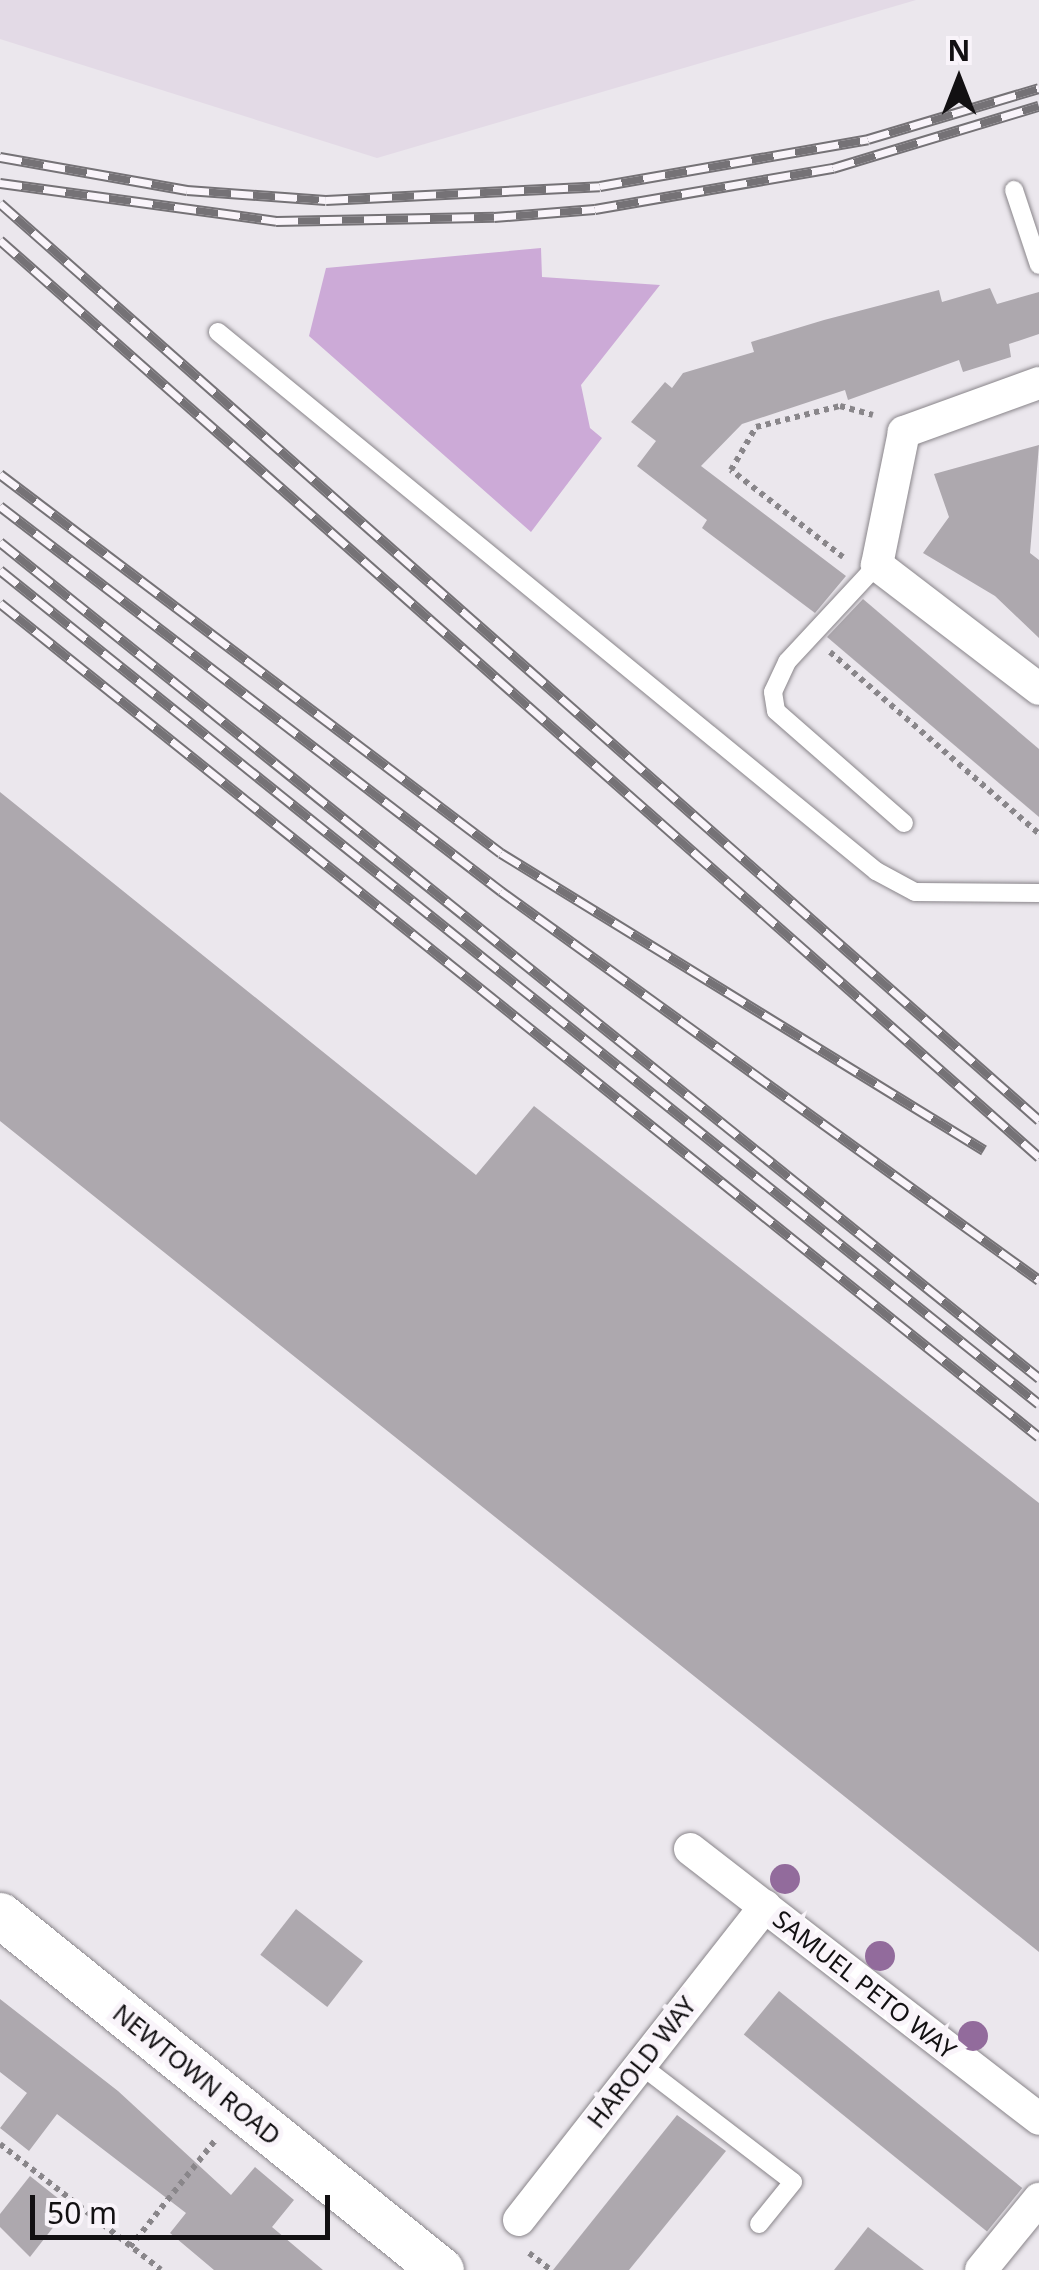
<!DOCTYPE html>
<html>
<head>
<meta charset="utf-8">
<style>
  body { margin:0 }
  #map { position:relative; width:1039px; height:2270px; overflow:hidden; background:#ebe7ed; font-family:"Noto Sans",sans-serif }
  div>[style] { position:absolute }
  .built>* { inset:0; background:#e3dae6 }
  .green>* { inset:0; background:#ccaad7 }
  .building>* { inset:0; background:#ada8ae; transform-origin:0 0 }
  .path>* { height:6px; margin-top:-3px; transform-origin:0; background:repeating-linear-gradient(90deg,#89868a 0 5px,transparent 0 10px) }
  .roads { filter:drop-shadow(0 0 2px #89858a) drop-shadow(0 0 2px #89858a) }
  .lane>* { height:18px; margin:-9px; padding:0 9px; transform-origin:9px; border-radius:9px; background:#fff }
  .street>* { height:32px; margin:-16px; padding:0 16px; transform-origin:16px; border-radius:16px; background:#fff }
  .secondary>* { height:45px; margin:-22.5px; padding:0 22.5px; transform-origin:22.5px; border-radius:22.5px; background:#fff }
  .rail>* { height:11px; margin-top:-5.5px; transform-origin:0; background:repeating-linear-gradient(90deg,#f9f4fa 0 22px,#757276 0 44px); box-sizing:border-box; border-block:2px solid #757276 }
  .trees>* { width:30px; height:30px; margin:-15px; border-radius:50%; background:#926b9c }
  span { translate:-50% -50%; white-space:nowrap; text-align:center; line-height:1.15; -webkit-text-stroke:10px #f9f4fa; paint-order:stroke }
  .street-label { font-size:25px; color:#121012 }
  .north { position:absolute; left:909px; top:30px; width:100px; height:100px; -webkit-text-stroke:8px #f9f4fa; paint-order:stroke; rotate:0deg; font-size:28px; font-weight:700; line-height:40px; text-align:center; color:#121012 }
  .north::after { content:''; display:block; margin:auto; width:35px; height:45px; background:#121012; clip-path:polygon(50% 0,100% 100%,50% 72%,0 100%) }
  .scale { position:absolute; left:30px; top:2195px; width:300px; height:45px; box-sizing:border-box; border:5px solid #121012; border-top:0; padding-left:12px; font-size:30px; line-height:35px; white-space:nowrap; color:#121012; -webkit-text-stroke:8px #f9f4fa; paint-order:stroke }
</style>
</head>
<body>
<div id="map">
  <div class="built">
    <i style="clip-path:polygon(0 0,916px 0,377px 158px,0 39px)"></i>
  </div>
  <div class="green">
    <i style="clip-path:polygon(541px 248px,542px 277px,660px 285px,581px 385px,590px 428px,602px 438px,531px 532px,309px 336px,326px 268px)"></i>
  </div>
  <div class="building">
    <i style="clip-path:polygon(990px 288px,997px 304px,1039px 292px,1039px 334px,1009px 344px,1011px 357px,963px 372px,959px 360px,848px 400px,845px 390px,742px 424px,701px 466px,846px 576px,815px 613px,702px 528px,707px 520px,637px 466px,656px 441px,631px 422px,665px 382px,672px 388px,683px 373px,754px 352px,751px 342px,824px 320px,939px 290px,942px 302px)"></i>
    <i style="clip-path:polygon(1039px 445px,1030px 553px,1039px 560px,1039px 638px,995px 596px,923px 553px,949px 517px,934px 474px)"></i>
    <i style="clip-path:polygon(863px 599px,1039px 749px,1039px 817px,827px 637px)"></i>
    <i style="clip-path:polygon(0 792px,476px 1175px,534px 1106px,1039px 1503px,1039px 1952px,0 1121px)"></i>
    <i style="left:296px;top:1909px;width:85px;height:58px;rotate:38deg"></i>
    <i style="left:779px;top:1991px;width:313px;height:56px;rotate:39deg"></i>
    <i style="clip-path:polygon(0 1999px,118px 2091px,231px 2195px,255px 2167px,294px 2200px,272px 2227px,323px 2270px,214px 2270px,170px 2233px,186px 2213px,57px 2114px,29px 2151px,0 2128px,27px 2093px,0 2072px)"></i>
    <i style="clip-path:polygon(677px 2115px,726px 2151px,629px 2270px,553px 2270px)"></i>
    <i style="clip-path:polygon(30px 2176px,69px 2207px,30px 2257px,0 2227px,0 2214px)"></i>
    <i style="clip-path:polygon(868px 2227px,924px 2270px,834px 2270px)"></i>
  </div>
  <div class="path">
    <i style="left:843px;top:557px;width:142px;rotate:-142.2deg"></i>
    <i style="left:731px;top:470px;width:50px;rotate:-59.8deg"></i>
    <i style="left:756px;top:427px;width:87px;rotate:-14deg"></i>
    <i style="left:840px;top:406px;width:34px;rotate:15deg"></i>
    <i style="left:830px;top:652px;width:277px;rotate:41deg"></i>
    <i style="left:0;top:2144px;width:204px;rotate:38deg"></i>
    <i style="left:130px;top:2247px;width:139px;rotate:-51.4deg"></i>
    <i style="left:529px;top:2253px;width:28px;rotate:38deg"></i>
  </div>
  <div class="roads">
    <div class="lane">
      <i style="left:1014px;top:190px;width:79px;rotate:71.6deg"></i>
      <i style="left:218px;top:332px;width:851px;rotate:39.32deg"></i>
      <i style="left:876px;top:871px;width:44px;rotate:28.3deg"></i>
      <i style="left:915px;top:892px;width:124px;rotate:0.5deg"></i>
      <i style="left:877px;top:565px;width:132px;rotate:132.9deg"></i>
      <i style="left:787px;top:662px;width:33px;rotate:115deg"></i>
      <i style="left:773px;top:692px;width:19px;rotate:81deg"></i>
      <i style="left:776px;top:711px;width:170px;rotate:41.2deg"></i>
      <i style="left:638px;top:2063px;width:195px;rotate:37.5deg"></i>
      <i style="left:793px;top:2182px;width:54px;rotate:129deg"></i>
    </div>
    <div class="street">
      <i style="left:1039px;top:383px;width:144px;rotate:160.1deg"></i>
      <i style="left:904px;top:432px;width:136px;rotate:101.5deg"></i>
      <i style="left:877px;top:565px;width:204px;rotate:37.4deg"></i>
      <i style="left:690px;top:1849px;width:441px;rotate:37.7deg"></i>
      <i style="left:519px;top:2220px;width:399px;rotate:-51.9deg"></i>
      <i style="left:981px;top:2270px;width:92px;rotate:-50.8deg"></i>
    </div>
    <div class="secondary">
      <i style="left:0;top:1915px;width:566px;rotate:38.83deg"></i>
    </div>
  </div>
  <div class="rail">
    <i style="left:0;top:157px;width:190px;rotate:10deg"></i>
    <i style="left:187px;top:190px;width:139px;rotate:4.1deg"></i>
    <i style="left:326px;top:200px;width:274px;rotate:-2.9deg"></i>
    <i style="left:600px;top:186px;width:272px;rotate:-9.9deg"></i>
    <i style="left:868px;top:139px;width:178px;rotate:-16.6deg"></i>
    <i style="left:0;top:183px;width:279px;rotate:7.8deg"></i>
    <i style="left:276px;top:221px;width:218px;rotate:-1.1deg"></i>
    <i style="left:494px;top:217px;width:101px;rotate:-4.5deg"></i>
    <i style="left:595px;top:209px;width:242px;rotate:-9.8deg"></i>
    <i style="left:833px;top:168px;width:215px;rotate:-16.8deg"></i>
    <i style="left:0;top:203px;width:1386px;rotate:41.43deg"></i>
    <i style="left:0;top:240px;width:1386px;rotate:41.43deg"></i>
    <i style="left:0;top:474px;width:628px;rotate:37.11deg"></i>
    <i style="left:501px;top:853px;width:567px;rotate:31.59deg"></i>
    <i style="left:0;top:506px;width:632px;rotate:37.54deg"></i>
    <i style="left:501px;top:891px;width:664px;rotate:35.87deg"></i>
    <i style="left:0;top:542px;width:1334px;rotate:38.82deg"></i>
    <i style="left:0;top:570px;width:1332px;rotate:38.75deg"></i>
    <i style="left:0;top:603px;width:1332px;rotate:38.75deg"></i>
  </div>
  <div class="trees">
    <i style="left:785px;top:1879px"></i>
    <i style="left:880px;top:1956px"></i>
    <i style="left:973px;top:2036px"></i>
  </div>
  <div class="street-label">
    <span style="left:865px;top:1984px;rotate:38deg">SAMUEL PETO WAY</span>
    <span style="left:641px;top:2062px;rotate:-52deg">HAROLD WAY</span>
    <span style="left:197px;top:2074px;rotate:39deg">NEWTOWN ROAD</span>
  </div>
  <div class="north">N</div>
  <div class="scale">50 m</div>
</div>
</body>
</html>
